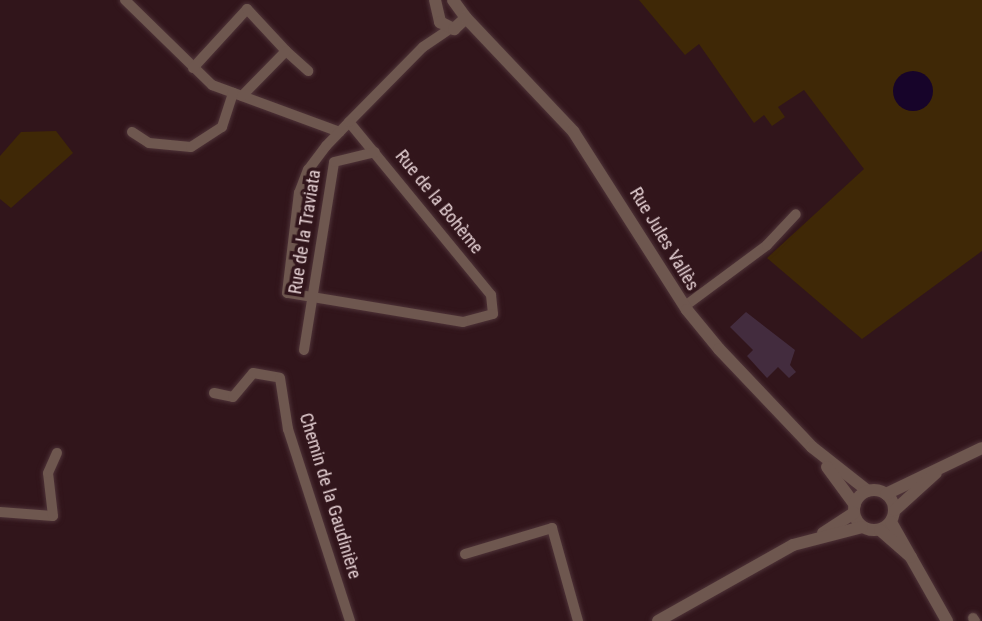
<!DOCTYPE html>
<html>
<head>
<meta charset="utf-8">
<style>
  body { margin:0 }
  #map { position:relative; width:982px; height:621px; overflow:hidden; background:#31151b; font-family:"Roboto Condensed",sans-serif }
  div>[style] { position:absolute }
  .green>* { inset:0; background:#3f2806 }
  .water>* { inset:0; background:#17042a }
  .round { border-radius:50% }
  .building>* { inset:0; background:#432c3e }
  .roads { filter:drop-shadow(0 0 2px #4e3338) drop-shadow(0 0 2px #4e3338) }
  .minor>* { height:10px; margin:-5px; padding:0 5px; transform-origin:5px; border-radius:5px; background:#6e574f }
  .tertiary>* { height:12px; margin:-6px; padding:0 6px; transform-origin:6px; border-radius:6px; background:#6e574f }
  .tertiary>.ring { margin:-6px; padding:0; box-sizing:content-box; background:none; border:12px solid #6e574f; border-radius:50% }
  span { translate:-50% -50%; white-space:nowrap; text-align:center; line-height:1.15; -webkit-text-stroke:7px #31151b; paint-order:stroke }
  .street-label { font-size:18px; color:#e4d0d3 }
</style>
</head>
<body>
<div id="map">
  <div class="green">
    <i style="clip-path:polygon(639px 0,982px 0,982px 251px,862px 339px,767px 258px,864px 169px,804px 90px,778px 107px,785px 117px,772px 126px,764px 115px,754px 123px,699px 44px,685px 55px)"></i>
    <i style="clip-path:polygon(56px 131px,73px 153px,11px 208px,0 199px,0 156px,21px 132px)"></i>
  </div>
  <div class="water">
    <i class="round" style="left:893px;top:71px;width:40px;height:40px"></i>
  </div>
  <div class="building">
    <i style="clip-path:polygon(746px 312px,795px 350px,790px 365px,796px 372px,789px 378px,778px 367px,767px 378px,747px 356px,753px 350px,730px 327px)"></i>
  </div>
  <div class="roads">
    <div class="minor">
      <i style="left:125px;top:0;width:122px;rotate:44.3deg"></i>
      <i style="left:212px;top:85px;width:136px;rotate:20.2deg"></i>
      <i style="left:286px;top:51px;width:30px;rotate:42deg"></i>
      <i style="left:193px;top:68px;width:80px;rotate:-47.5deg"></i>
      <i style="left:247px;top:9px;width:57px;rotate:47.1deg"></i>
      <i style="left:286px;top:51px;width:63px;rotate:134.4deg"></i>
      <i style="left:349px;top:122px;width:224px;rotate:50.6deg"></i>
      <i style="left:491px;top:295px;width:19px;rotate:84deg"></i>
      <i style="left:493px;top:314px;width:31px;rotate:165deg"></i>
      <i style="left:463px;top:322px;width:178px;rotate:-170.6deg"></i>
      <i style="left:287px;top:293px;width:101px;rotate:-83.2deg"></i>
      <i style="left:299px;top:193px;width:25px;rotate:-69deg"></i>
      <i style="left:308px;top:170px;width:30px;rotate:-53deg"></i>
      <i style="left:326px;top:146px;width:33px;rotate:-46deg"></i>
      <i style="left:349px;top:122px;width:105px;rotate:-45.4deg"></i>
      <i style="left:423px;top:47px;width:32px;rotate:-34deg"></i>
      <i style="left:132px;top:132px;width:20px;rotate:33deg"></i>
      <i style="left:149px;top:143px;width:42px;rotate:5.4deg"></i>
      <i style="left:191px;top:147px;width:37px;rotate:-33deg"></i>
      <i style="left:222px;top:127px;width:36px;rotate:-72deg"></i>
      <i style="left:685px;top:306px;width:102px;rotate:-36.6deg"></i>
      <i style="left:767px;top:245px;width:42px;rotate:-46.9deg"></i>
      <i style="left:304px;top:350px;width:190px;rotate:-80.9deg"></i>
      <i style="left:334px;top:162px;width:42px;rotate:-13.7deg"></i>
      <i style="left:214px;top:393px;width:19px;rotate:12deg"></i>
      <i style="left:233px;top:397px;width:31px;rotate:-50deg"></i>
      <i style="left:253px;top:373px;width:27px;rotate:10deg"></i>
      <i style="left:280px;top:378px;width:52px;rotate:81.1deg"></i>
      <i style="left:288px;top:429px;width:202px;rotate:72.1deg"></i>
      <i style="left:0;top:512px;width:53px;rotate:4.3deg"></i>
      <i style="left:53px;top:516px;width:43px;rotate:-96.6deg"></i>
      <i style="left:48px;top:473px;width:22px;rotate:-66deg"></i>
      <i style="left:465px;top:554px;width:91px;rotate:-16.6deg"></i>
      <i style="left:552px;top:528px;width:97px;rotate:74.4deg"></i>
      <i style="left:973px;top:618px;width:4px;rotate:56deg"></i>
    </div>
    <div class="tertiary">
      <i style="left:435px;top:0;width:23px;rotate:77deg"></i>
      <i style="left:440px;top:22px;width:16px;rotate:27deg"></i>
      <i style="left:454px;top:29px;width:16px;rotate:-43deg"></i>
      <i style="left:466px;top:18px;width:22px;rotate:-126deg"></i>
      <i style="left:466px;top:18px;width:156px;rotate:46.6deg"></i>
      <i style="left:573px;top:131px;width:212px;rotate:57.5deg"></i>
      <i style="left:687px;top:310px;width:50px;rotate:50.6deg"></i>
      <i style="left:719px;top:349px;width:135px;rotate:46.5deg"></i>
      <i style="left:812px;top:447px;width:71px;rotate:38.2deg"></i>
      <i style="left:827px;top:467px;width:47px;rotate:53.6deg"></i>
      <i class="ring" style="left:854px;top:490px;width:28px;height:28px"></i>
      <i style="left:886px;top:494px;width:106px;rotate:-25.6deg"></i>
      <i style="left:895px;top:510px;width:55px;rotate:-42.1deg"></i>
      <i style="left:891px;top:522px;width:114px;rotate:60.5deg"></i>
      <i style="left:880px;top:530px;width:41px;rotate:41.1deg"></i>
      <i style="left:823px;top:533px;width:37px;rotate:-33deg"></i>
      <i style="left:658px;top:621px;width:155px;rotate:-29.4deg"></i>
      <i style="left:793px;top:545px;width:71px;rotate:-14.6deg"></i>
    </div>
  </div>
  <div class="street-label">
    <span style="left:439px;top:202px;rotate:51deg">Rue de la Bohème</span>
    <span style="left:305px;top:232px;rotate:-81deg">Rue de la Traviata</span>
    <span style="left:664px;top:239px;rotate:59deg">Rue Jules Vallès</span>
    <span style="left:330px;top:496px;rotate:73deg">Chemin de la Gaudinière</span>
  </div>
</div>
</body>
</html>
